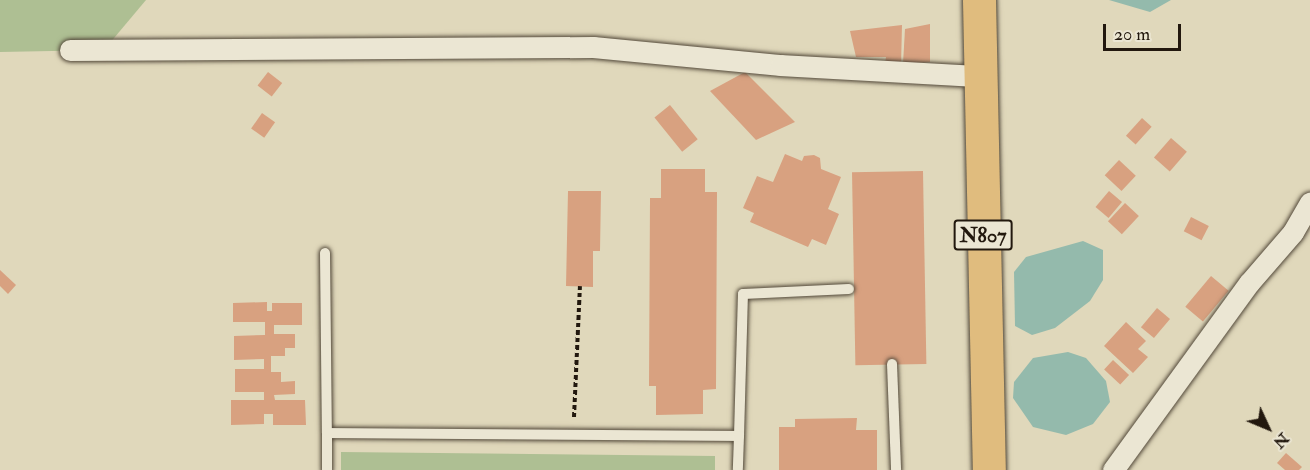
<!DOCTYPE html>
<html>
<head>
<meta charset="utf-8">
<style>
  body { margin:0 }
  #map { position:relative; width:1310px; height:470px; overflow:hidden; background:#e0d8bb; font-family:"IM FELL Double Pica",serif }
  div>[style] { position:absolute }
  .green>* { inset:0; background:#aebf93 }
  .water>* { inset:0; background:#94baac }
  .building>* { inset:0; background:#d8a180; transform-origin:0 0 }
  .path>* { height:4px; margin-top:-2px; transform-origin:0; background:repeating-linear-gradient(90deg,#22180e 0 4.5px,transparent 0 7.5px) }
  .roads { filter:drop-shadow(0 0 2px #524839) drop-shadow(0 0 2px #524839) }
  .service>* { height:10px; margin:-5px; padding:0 5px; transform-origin:5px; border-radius:5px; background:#ebe6d3 }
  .minor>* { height:21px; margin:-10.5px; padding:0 10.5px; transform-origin:10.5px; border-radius:10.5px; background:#ebe6d3 }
  .trunk>* { height:33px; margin:-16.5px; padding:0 16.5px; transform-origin:16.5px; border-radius:16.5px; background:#e0bc7e }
  span { translate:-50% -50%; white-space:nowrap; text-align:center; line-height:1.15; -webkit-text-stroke:4.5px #ebe6d3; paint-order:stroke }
  .shield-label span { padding:2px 4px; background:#ebe6d3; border:2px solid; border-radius:4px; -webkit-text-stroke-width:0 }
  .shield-label { font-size:20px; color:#22180e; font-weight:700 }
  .north { position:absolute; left:1238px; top:398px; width:60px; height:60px; -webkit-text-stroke:4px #ebe6d3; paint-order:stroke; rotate:134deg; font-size:16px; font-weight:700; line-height:24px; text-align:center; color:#22180e }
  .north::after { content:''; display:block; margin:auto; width:21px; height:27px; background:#22180e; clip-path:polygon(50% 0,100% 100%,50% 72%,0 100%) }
  .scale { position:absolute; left:1103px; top:24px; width:78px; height:27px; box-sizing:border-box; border:3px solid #22180e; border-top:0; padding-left:8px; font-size:18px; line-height:21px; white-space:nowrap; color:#22180e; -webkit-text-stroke:4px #ebe6d3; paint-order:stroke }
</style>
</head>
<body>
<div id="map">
  <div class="green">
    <i style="clip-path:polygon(0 0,146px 0,104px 50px,0 52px)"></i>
    <i style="clip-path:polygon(341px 452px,715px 456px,715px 470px,341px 470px)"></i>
  </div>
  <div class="water">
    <i style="clip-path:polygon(1109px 0,1171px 0,1150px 12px)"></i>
    <i style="clip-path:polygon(1083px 241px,1103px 250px,1103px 280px,1090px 301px,1055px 328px,1032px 335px,1015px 326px,1014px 272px,1026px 257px)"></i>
    <i style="clip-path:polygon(1068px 352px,1086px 358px,1106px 381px,1110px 402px,1093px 424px,1066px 435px,1033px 427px,1013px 398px,1014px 382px,1033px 358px)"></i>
  </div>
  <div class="building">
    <i style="clip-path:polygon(930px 24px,930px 62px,903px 64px,905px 29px)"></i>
    <i style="clip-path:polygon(902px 25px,901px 66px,885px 64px,886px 57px,856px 57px,850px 31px)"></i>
    <i style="left:268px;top:72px;width:18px;height:17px;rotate:38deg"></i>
    <i style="clip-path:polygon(745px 72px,795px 122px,756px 140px,710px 91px)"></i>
    <i style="left:670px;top:105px;width:44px;height:20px;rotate:51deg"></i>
    <i style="left:262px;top:113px;width:16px;height:19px;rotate:35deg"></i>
    <i style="left:1142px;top:118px;width:13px;height:24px;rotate:42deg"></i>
    <i style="left:1171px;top:138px;width:21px;height:26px;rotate:41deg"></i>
    <i style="clip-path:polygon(785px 154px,802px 161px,804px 156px,814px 155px,820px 158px,821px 169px,841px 177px,828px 209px,839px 214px,826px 245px,812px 239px,808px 247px,750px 222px,754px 213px,743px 208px,757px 176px,773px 182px)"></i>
    <i style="left:1119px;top:160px;width:23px;height:21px;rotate:43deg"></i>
    <i style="clip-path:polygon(661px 169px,705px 169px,705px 192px,717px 192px,716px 389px,703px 390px,703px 414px,656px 415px,656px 386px,649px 386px,650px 198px,661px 198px)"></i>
    <i style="left:923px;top:171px;width:193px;height:71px;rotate:89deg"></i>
    <i style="clip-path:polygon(568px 191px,601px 191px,600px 251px,593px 251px,593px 287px,566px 286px)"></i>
    <i style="left:1109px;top:191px;width:17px;height:21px;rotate:40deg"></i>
    <i style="left:1125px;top:203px;width:19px;height:25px;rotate:43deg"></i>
    <i style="left:1191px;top:217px;width:20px;height:16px;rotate:27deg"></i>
    <i style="clip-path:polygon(0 270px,16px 285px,8px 294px,0 286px)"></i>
    <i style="left:1211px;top:276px;width:23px;height:40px;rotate:40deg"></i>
    <i style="clip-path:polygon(267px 302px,267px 311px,272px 311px,272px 303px,302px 303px,302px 325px,274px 325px,274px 334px,295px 334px,295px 348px,285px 348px,285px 356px,271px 356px,271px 372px,281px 372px,281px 382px,295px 381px,295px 394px,274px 395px,275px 400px,305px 400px,306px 425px,273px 425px,273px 414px,264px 414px,264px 424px,231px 425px,231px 400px,264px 400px,264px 392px,235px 392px,235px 369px,264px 369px,264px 359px,234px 360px,234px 336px,265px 335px,265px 322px,233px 322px,233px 303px)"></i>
    <i style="left:1157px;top:308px;width:17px;height:25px;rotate:40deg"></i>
    <i style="clip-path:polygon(1126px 322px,1146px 341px,1138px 349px,1148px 357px,1133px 373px,1104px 346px)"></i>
    <i style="left:1113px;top:360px;width:22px;height:13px;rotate:43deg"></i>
    <i style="clip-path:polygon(857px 418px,856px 430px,877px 430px,877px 470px,779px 470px,779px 427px,795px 427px,795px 419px)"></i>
    <i style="clip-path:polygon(1286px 453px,1302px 467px,1299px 470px,1285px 470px,1277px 463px)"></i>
  </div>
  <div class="path">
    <i style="left:574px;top:417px;width:131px;rotate:-87.4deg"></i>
  </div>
  <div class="roads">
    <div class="service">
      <i style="left:325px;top:253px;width:180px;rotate:89.4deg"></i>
      <i style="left:892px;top:364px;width:106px;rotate:87.8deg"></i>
      <i style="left:739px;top:436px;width:142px;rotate:-88.4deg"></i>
      <i style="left:743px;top:294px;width:106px;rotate:-2.7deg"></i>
      <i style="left:327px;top:470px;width:37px;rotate:-90deg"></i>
      <i style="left:327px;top:433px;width:412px;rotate:0.4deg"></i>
      <i style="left:739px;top:436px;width:34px;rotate:92deg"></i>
    </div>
    <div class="minor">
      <i style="left:70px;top:50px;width:523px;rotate:-0.33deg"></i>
      <i style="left:593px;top:47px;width:189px;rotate:5.5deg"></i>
      <i style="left:781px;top:65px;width:199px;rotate:3.2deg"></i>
      <i style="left:1113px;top:470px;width:231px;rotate:-54deg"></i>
      <i style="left:1249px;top:283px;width:67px;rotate:-49.2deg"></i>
      <i style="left:1293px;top:232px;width:34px;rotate:-60deg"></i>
    </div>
    <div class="trunk">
      <i style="left:979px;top:0;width:470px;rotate:88.8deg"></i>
    </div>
  </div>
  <div class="shield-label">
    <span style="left:983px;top:235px">N807</span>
  </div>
  <div class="north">N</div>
  <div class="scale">20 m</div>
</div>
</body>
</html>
